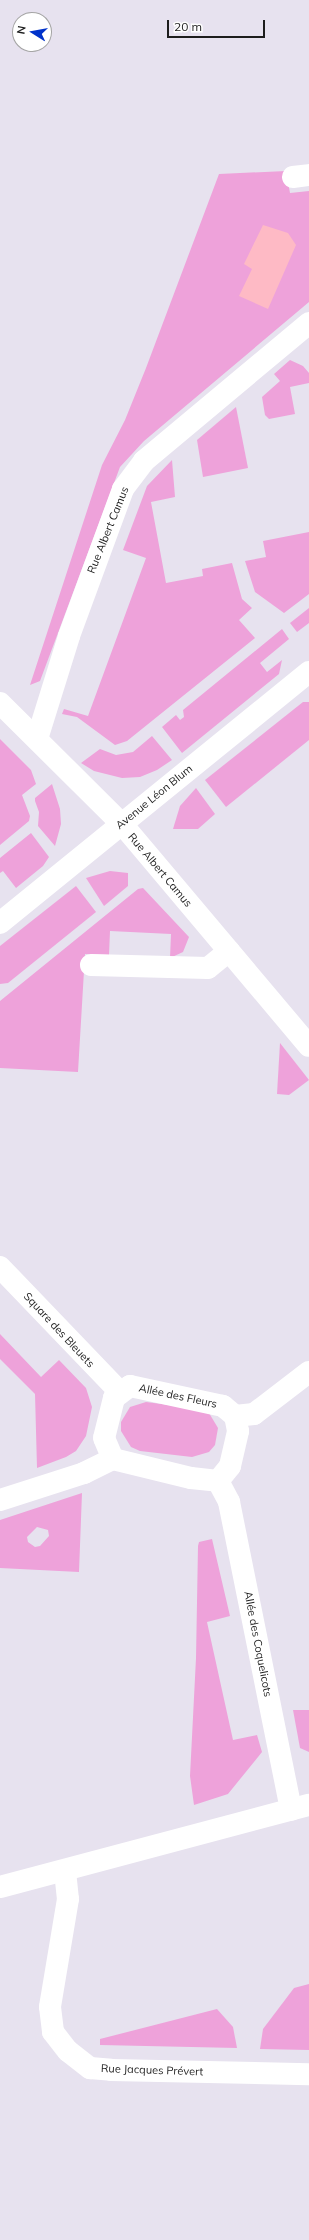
<!DOCTYPE html>
<html>
<head>
<meta charset="utf-8">
<style>
  body { margin:0 }
  #map { position:relative; width:309px; height:2240px; overflow:hidden; background:#e7e2ef; font-family:Mulish,sans-serif }
  div>[style] { position:absolute }
  .grass>* { inset:0; background:#eea2da }
  .park>* { inset:0; background:#febac5 }
  .minor>* { height:22px; margin:-11px; padding:0 11px; transform-origin:11px; border-radius:11px; background:#fff }
  span { translate:-50% -50%; white-space:nowrap; text-align:center; line-height:1.15; -webkit-text-stroke:3px #fff; paint-order:stroke }
  .street-label { font-size:11px; color:#1d1d1d }
  .north { position:absolute; left:12px; top:12px; width:40px; height:40px; box-sizing:border-box; background:#fff; border:1px solid #a5a5a5; border-radius:50%; rotate:281deg; font-size:11px; font-weight:700; line-height:16px; text-align:center; color:#1d1d1d }
  .north::after { content:''; display:block; margin:auto; width:14px; height:18px; background:#0032ca; clip-path:polygon(50% 0,100% 100%,50% 72%,0 100%) }
  .scale { position:absolute; left:167px; top:20px; width:98px; height:18px; box-sizing:border-box; border:2px solid #1d1d1d; border-top:0; padding-left:5px; font-size:12px; line-height:14px; white-space:nowrap; color:#1d1d1d; -webkit-text-stroke:3px #fff; paint-order:stroke }
</style>
</head>
<body>
<div id="map">
  <div class="grass">
    <i style="clip-path:polygon(286px 171px,290px 193px,309px 191px,309px 302px,144px 441px,120px 467px,40px 681px,30px 685px,102px 465px,125px 420px,146px 368px,219px 174px)"></i>
    <i style="clip-path:polygon(290px 360px,303px 366px,309px 373px,309px 383px,290px 387px,295px 414px,269px 419px,265px 415px,262px 397px,280px 381px,274px 374px)"></i>
    <i style="clip-path:polygon(236px 407px,248px 468px,203px 477px,197px 440px)"></i>
    <i style="clip-path:polygon(172px 460px,175px 497px,151px 502px,166px 583px,203px 576px,202px 569px,232px 563px,242px 599px,252px 608px,239px 620px,255px 638px,127px 741px,115px 745px,77px 717px,62px 714px,64px 709px,88px 716px,146px 558px,123px 550px,147px 486px)"></i>
    <i style="clip-path:polygon(309px 532px,309px 594px,284px 613px,255px 592px,245px 561px,266px 557px,263px 541px)"></i>
    <i style="clip-path:polygon(309px 608px,309px 623px,297px 632px,290px 623px)"></i>
    <i style="clip-path:polygon(282px 629px,289px 639px,260px 663px,267px 672px,282px 660px,279px 674px,182px 753px,162px 727px,176px 715px,180px 720px,184px 717px,183px 710px)"></i>
    <i style="clip-path:polygon(303px 702px,309px 702px,309px 740px,226px 807px,205px 780px)"></i>
    <i style="clip-path:polygon(152px 736px,172px 760px,157px 770px,140px 777px,122px 778px,94px 771px,81px 763px,100px 749px,116px 755px,133px 752px)"></i>
    <i style="clip-path:polygon(0 739px,31px 770px,36px 784px,22px 795px,30px 816px,29px 821px,0 845px)"></i>
    <i style="clip-path:polygon(52px 784px,60px 809px,61px 824px,55px 846px,38px 826px,39px 812px,35px 801px,35px 798px)"></i>
    <i style="clip-path:polygon(196px 788px,215px 814px,198px 829px,173px 829px,180px 806px)"></i>
    <i style="clip-path:polygon(31px 833px,49px 857px,43px 866px,16px 888px,3px 871px,0 873px,0 858px)"></i>
    <i style="clip-path:polygon(110px 871px,128px 873px,128px 886px,104px 906px,86px 878px)"></i>
    <i style="clip-path:polygon(76px 886px,96px 912px,8px 983px,0 984px,0 946px)"></i>
    <i style="clip-path:polygon(143px 888px,189px 937px,183px 952px,170px 958px,171px 934px,110px 931px,109px 955px,85px 954px,78px 1072px,0 1068px,0 1001px,138px 889px)"></i>
    <i style="clip-path:polygon(280px 1043px,309px 1080px,289px 1095px,277px 1094px)"></i>
    <i style="clip-path:polygon(0 1334px,41px 1377px,59px 1360px,86px 1388px,92px 1407px,86px 1436px,76px 1451px,66px 1457px,37px 1468px,35px 1394px,0 1359px)"></i>
    <i style="clip-path:polygon(146px 1402px,200px 1409px,209px 1413px,218px 1428px,215px 1445px,209px 1452px,192px 1457px,140px 1451px,131px 1447px,121px 1431px,121px 1422px,130px 1407px)"></i>
    <i style="clip-path:polygon(evenodd,82px 1493px,79px 1572px,0 1568px,0 1520px,82px 1493px,37px 1527px,48px 1530px,49px 1536px,40px 1546px,35px 1547px,28px 1542px,27px 1537px,37px 1527px)"></i>
    <i style="clip-path:polygon(212px 1539px,230px 1616px,207px 1622px,233px 1740px,257px 1735px,262px 1752px,228px 1794px,194px 1805px,190px 1776px,196px 1658px,198px 1546px,199px 1542px)"></i>
    <i style="clip-path:polygon(293px 1710px,309px 1710px,309px 1752px,300px 1748px)"></i>
    <i style="clip-path:polygon(309px 1984px,309px 2050px,260px 2049px,263px 2029px,294px 1988px)"></i>
    <i style="clip-path:polygon(217px 2009px,233px 2027px,237px 2048px,100px 2045px,100px 2039px)"></i>
  </div>
  <div class="park">
    <i style="clip-path:polygon(263px 225px,288px 233px,296px 245px,268px 309px,239px 296px,252px 269px,244px 264px)"></i>
  </div>
  <div class="minor">
    <i style="left:293px;top:177px;width:16px;rotate:-7deg"></i>
    <i style="left:0;top:703px;width:172px;rotate:44.8deg"></i>
    <i style="left:122px;top:824px;width:290px;rotate:49.9deg"></i>
    <i style="left:37px;top:739px;width:108px;rotate:-72.7deg"></i>
    <i style="left:69px;top:636px;width:157px;rotate:-69.8deg"></i>
    <i style="left:123px;top:489px;width:35px;rotate:-53deg"></i>
    <i style="left:144px;top:461px;width:215px;rotate:-39.9deg"></i>
    <i style="left:0;top:923px;width:398px;rotate:-39.1deg"></i>
    <i style="left:91px;top:965px;width:117px;rotate:1.5deg"></i>
    <i style="left:208px;top:968px;width:27px;rotate:-39deg"></i>
    <i style="left:0;top:1267px;width:173px;rotate:46.2deg"></i>
    <i style="left:235px;top:1416px;width:19px;rotate:-6deg"></i>
    <i style="left:254px;top:1414px;width:69px;rotate:-37.4deg"></i>
    <i style="left:218px;top:1481px;width:24px;rotate:62deg"></i>
    <i style="left:229px;top:1502px;width:314px;rotate:78.6deg"></i>
    <i style="left:0;top:1500px;width:88px;rotate:-17.8deg"></i>
    <i style="left:84px;top:1473px;width:32px;rotate:-26deg"></i>
    <i style="left:113px;top:1459px;width:80px;rotate:13.7deg"></i>
    <i style="left:191px;top:1478px;width:27px;rotate:6deg"></i>
    <i style="left:218px;top:1481px;width:19px;rotate:-51deg"></i>
    <i style="left:230px;top:1466px;width:36px;rotate:-77deg"></i>
    <i style="left:238px;top:1431px;width:15px;rotate:-101deg"></i>
    <i style="left:235px;top:1416px;width:16px;rotate:-140deg"></i>
    <i style="left:223px;top:1406px;width:95px;rotate:-167.9deg"></i>
    <i style="left:130px;top:1386px;width:20px;rotate:143deg"></i>
    <i style="left:114px;top:1398px;width:41px;rotate:104deg"></i>
    <i style="left:104px;top:1438px;width:23px;rotate:67deg"></i>
    <i style="left:65px;top:1871px;width:28px;rotate:84deg"></i>
    <i style="left:68px;top:1899px;width:109px;rotate:99.5deg"></i>
    <i style="left:50px;top:2007px;width:25px;rotate:83deg"></i>
    <i style="left:53px;top:2032px;width:24px;rotate:52deg"></i>
    <i style="left:68px;top:2051px;width:28px;rotate:38deg"></i>
    <i style="left:90px;top:2068px;width:21px;rotate:5deg"></i>
    <i style="left:111px;top:2070px;width:198px;rotate:1.2deg"></i>
    <i style="left:0;top:1887px;width:320px;rotate:-14.9deg"></i>
  </div>
  <div class="street-label">
    <span style="left:108px;top:530px;rotate:-68deg">Rue Albert Camus</span>
    <span style="left:154px;top:797px;rotate:-39deg">Avenue Léon Blum</span>
    <span style="left:160px;top:870px;rotate:50deg">Rue Albert Camus</span>
    <span style="left:59px;top:1330px;rotate:47deg">Square des Bleuets</span>
    <span style="left:178px;top:1396px;rotate:12deg">Allée des Fleurs</span>
    <span style="left:258px;top:1644px;rotate:79deg">Allée des Coquelicots</span>
    <span style="left:152px;top:2070px;rotate:2deg">Rue Jacques Prévert</span>
  </div>
  <div class="north">N</div>
  <div class="scale">20 m</div>
</div>
</body>
</html>
